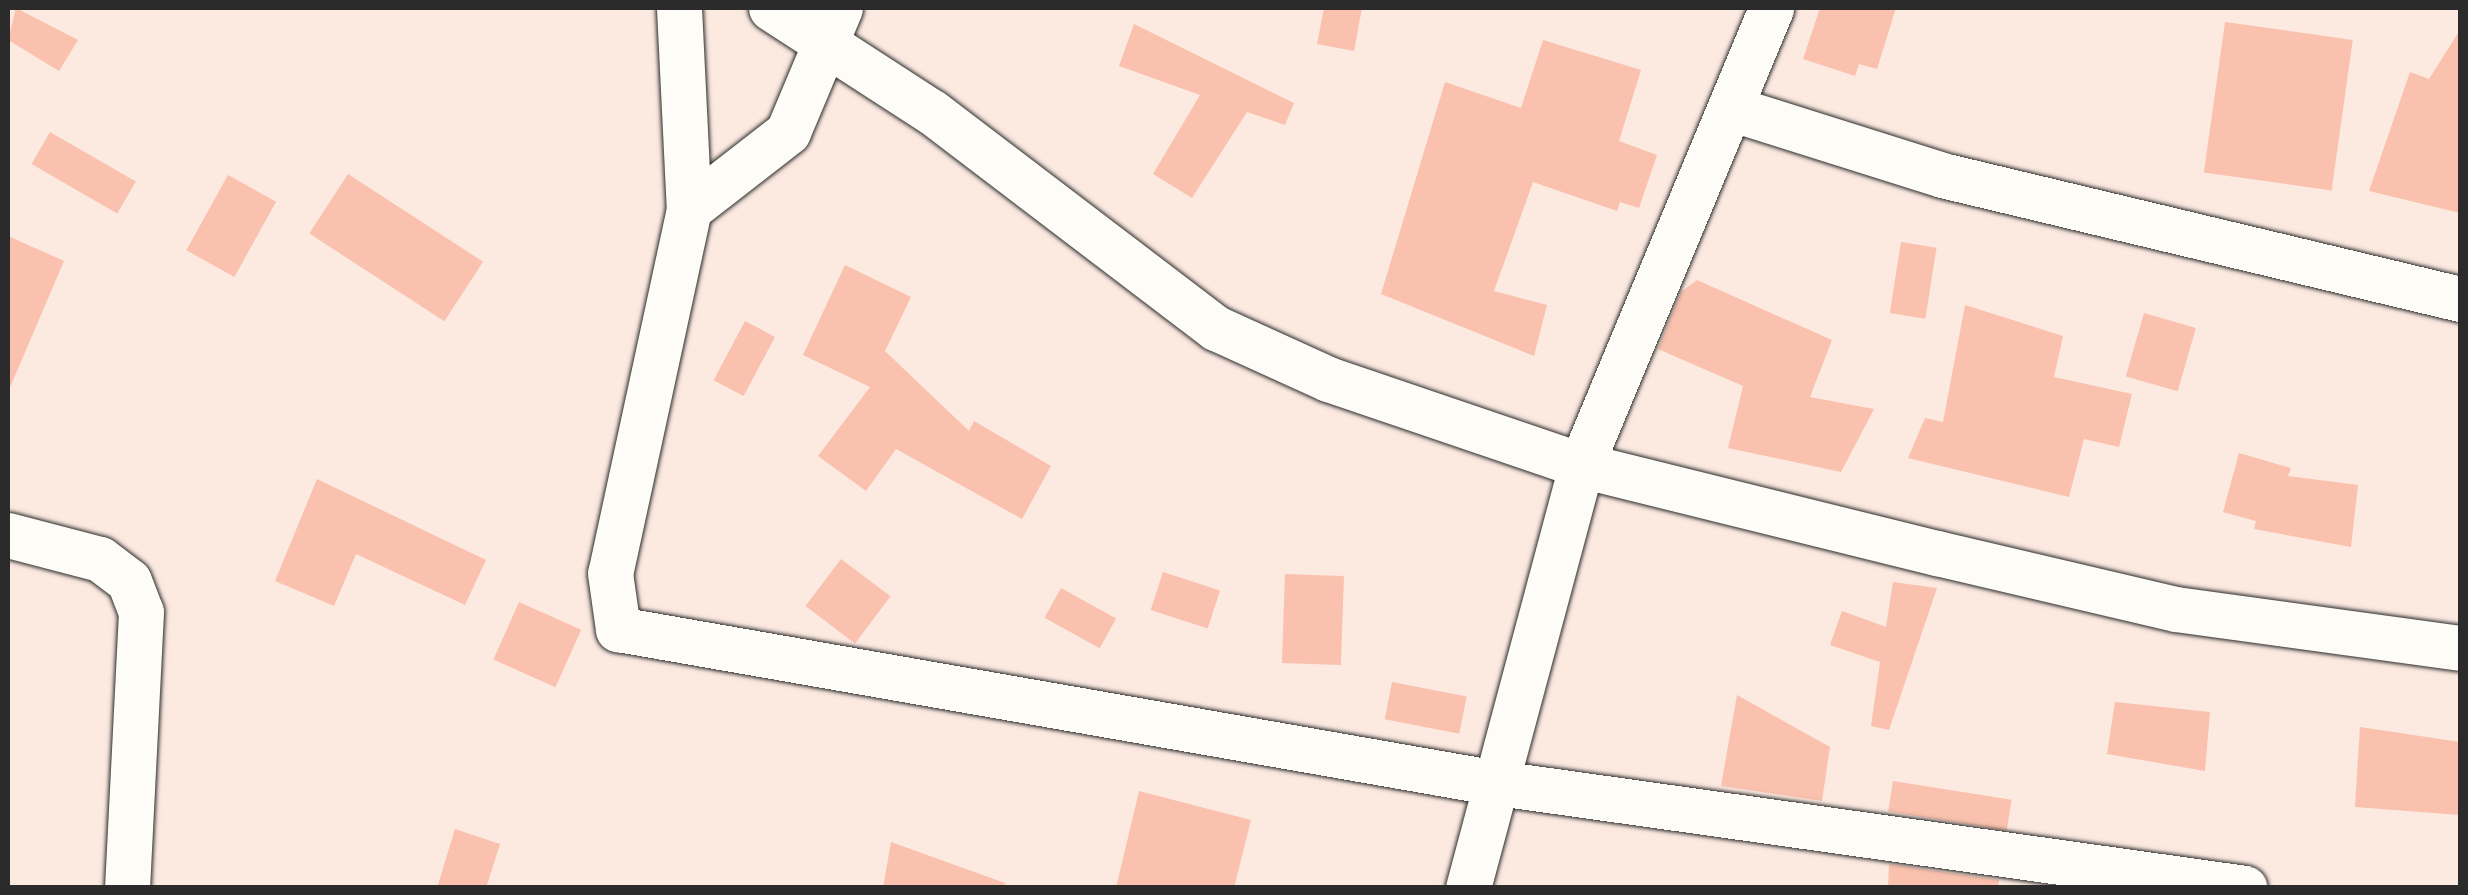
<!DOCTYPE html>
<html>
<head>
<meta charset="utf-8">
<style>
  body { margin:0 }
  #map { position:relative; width:2468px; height:895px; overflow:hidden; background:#fceae1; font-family:Sriracha,sans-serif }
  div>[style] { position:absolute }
  .building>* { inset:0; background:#f9c1ae; transform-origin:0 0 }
  .roads { filter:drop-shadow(0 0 2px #2b2b2b) drop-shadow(0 0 2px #2b2b2b) }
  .minor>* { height:45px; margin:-22.5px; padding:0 22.5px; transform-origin:22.5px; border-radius:22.5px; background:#fdfcf7 }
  span { translate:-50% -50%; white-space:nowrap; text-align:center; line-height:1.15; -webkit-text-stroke:8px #fdfcf7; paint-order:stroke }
  .frame { position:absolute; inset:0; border:10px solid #2b2b2b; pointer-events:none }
</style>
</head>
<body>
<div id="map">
  <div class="building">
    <i style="clip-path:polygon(16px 8px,78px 40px,59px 71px,8px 40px)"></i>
    <i style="clip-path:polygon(1324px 8px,1362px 8px,1354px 51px,1317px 44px)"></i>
    <i style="clip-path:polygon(1820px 8px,1896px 8px,1877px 69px,1859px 64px,1855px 76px,1803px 59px)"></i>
    <i style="left:2225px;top:22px;width:129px;height:152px;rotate:8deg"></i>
    <i style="clip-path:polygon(1134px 24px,1294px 103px,1285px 125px,1247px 112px,1192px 198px,1153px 174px,1200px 95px,1119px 66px)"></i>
    <i style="clip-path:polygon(2460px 30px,2460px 213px,2369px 191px,2410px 72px,2429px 79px)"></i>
    <i style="clip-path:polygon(1543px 40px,1641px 70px,1619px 141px,1657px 155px,1639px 208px,1620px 202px,1617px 211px,1533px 182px,1494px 291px,1547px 305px,1534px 356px,1381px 294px,1445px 82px,1521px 108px)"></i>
    <i style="left:50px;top:132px;width:99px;height:37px;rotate:30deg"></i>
    <i style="left:348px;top:174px;width:161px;height:71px;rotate:33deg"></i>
    <i style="left:228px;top:175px;width:55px;height:86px;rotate:29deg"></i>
    <i style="clip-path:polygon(8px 236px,64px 261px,8px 392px)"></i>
    <i style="left:1901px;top:242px;width:36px;height:72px;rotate:9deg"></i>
    <i style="clip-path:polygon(845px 265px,911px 297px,885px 351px,969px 431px,974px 421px,1051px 466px,1022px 519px,896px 449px,866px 491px,818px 456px,870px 387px,803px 355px)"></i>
    <i style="clip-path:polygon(1697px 280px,1832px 340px,1810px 397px,1874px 409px,1841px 472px,1728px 448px,1743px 386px,1658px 349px,1681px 292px)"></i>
    <i style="clip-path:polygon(1965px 305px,2063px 336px,2054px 377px,2132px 394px,2119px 447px,2084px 439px,2069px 497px,1908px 458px,1925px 418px,1943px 422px)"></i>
    <i style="left:2144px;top:313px;width:54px;height:66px;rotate:16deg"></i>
    <i style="left:745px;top:321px;width:34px;height:67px;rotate:28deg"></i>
    <i style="clip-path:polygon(2239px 453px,2291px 468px,2288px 476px,2358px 485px,2351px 547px,2254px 529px,2256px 521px,2223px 512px)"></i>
    <i style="clip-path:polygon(317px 479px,486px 560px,465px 605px,356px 554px,334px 606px,275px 581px)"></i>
    <i style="left:841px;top:559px;width:62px;height:59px;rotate:37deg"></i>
    <i style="left:1163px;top:572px;width:60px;height:40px;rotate:18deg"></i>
    <i style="left:1285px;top:574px;width:59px;height:89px;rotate:2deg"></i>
    <i style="clip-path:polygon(1893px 582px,1937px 588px,1889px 730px,1871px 726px,1880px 662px,1830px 645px,1842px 611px,1886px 627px)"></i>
    <i style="left:1061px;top:588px;width:63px;height:34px;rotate:29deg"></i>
    <i style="left:519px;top:602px;width:68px;height:63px;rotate:24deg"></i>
    <i style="left:1392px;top:682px;width:76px;height:38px;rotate:11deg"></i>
    <i style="clip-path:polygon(1737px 695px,1830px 747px,1822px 801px,1721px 786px)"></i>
    <i style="clip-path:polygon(2115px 702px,2210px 712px,2205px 771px,2107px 754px)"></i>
    <i style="clip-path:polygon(2360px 727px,2460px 742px,2460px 815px,2355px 807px)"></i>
    <i style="left:1893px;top:781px;width:120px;height:31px;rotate:9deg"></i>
    <i style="clip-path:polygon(1139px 791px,1251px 820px,1234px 888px,1116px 888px)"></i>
    <i style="clip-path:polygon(455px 829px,500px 844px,486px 888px,437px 888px)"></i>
    <i style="clip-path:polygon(891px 842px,1005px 883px,1004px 888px,883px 888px)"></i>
    <i style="clip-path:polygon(1889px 864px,1999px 880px,1998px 888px,1888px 888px)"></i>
  </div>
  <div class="roads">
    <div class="minor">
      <i style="left:679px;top:8px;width:201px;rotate:87.2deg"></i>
      <i style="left:771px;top:8px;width:192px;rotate:32.9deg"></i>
      <i style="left:932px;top:112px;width:357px;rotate:37.3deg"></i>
      <i style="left:1216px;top:328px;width:123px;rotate:24.5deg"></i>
      <i style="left:1328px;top:379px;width:267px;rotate:18.8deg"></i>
      <i style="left:1581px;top:465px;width:367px;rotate:13.9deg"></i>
      <i style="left:1937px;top:553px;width:245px;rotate:13.2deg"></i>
      <i style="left:2176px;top:609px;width:287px;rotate:7.8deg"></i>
      <i style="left:840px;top:8px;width:134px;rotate:112.8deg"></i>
      <i style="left:788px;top:132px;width:125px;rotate:142.1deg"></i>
      <i style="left:689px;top:209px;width:372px;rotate:102.2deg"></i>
      <i style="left:610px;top:573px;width:57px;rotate:81.9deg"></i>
      <i style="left:618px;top:629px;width:886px;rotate:9.94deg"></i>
      <i style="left:1491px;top:782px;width:761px;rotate:8deg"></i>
      <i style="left:1730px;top:108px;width:222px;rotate:17.5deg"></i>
      <i style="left:1942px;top:175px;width:533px;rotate:13.46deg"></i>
      <i style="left:8px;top:535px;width:95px;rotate:14.6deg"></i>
      <i style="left:100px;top:559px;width:36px;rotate:37deg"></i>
      <i style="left:129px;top:581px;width:33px;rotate:69deg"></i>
      <i style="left:141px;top:612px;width:276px;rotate:92.9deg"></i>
      <i style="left:1468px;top:888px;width:438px;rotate:-75deg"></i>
      <i style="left:1581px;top:465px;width:495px;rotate:-67.4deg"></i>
    </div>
  </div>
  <div class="frame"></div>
</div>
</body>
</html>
